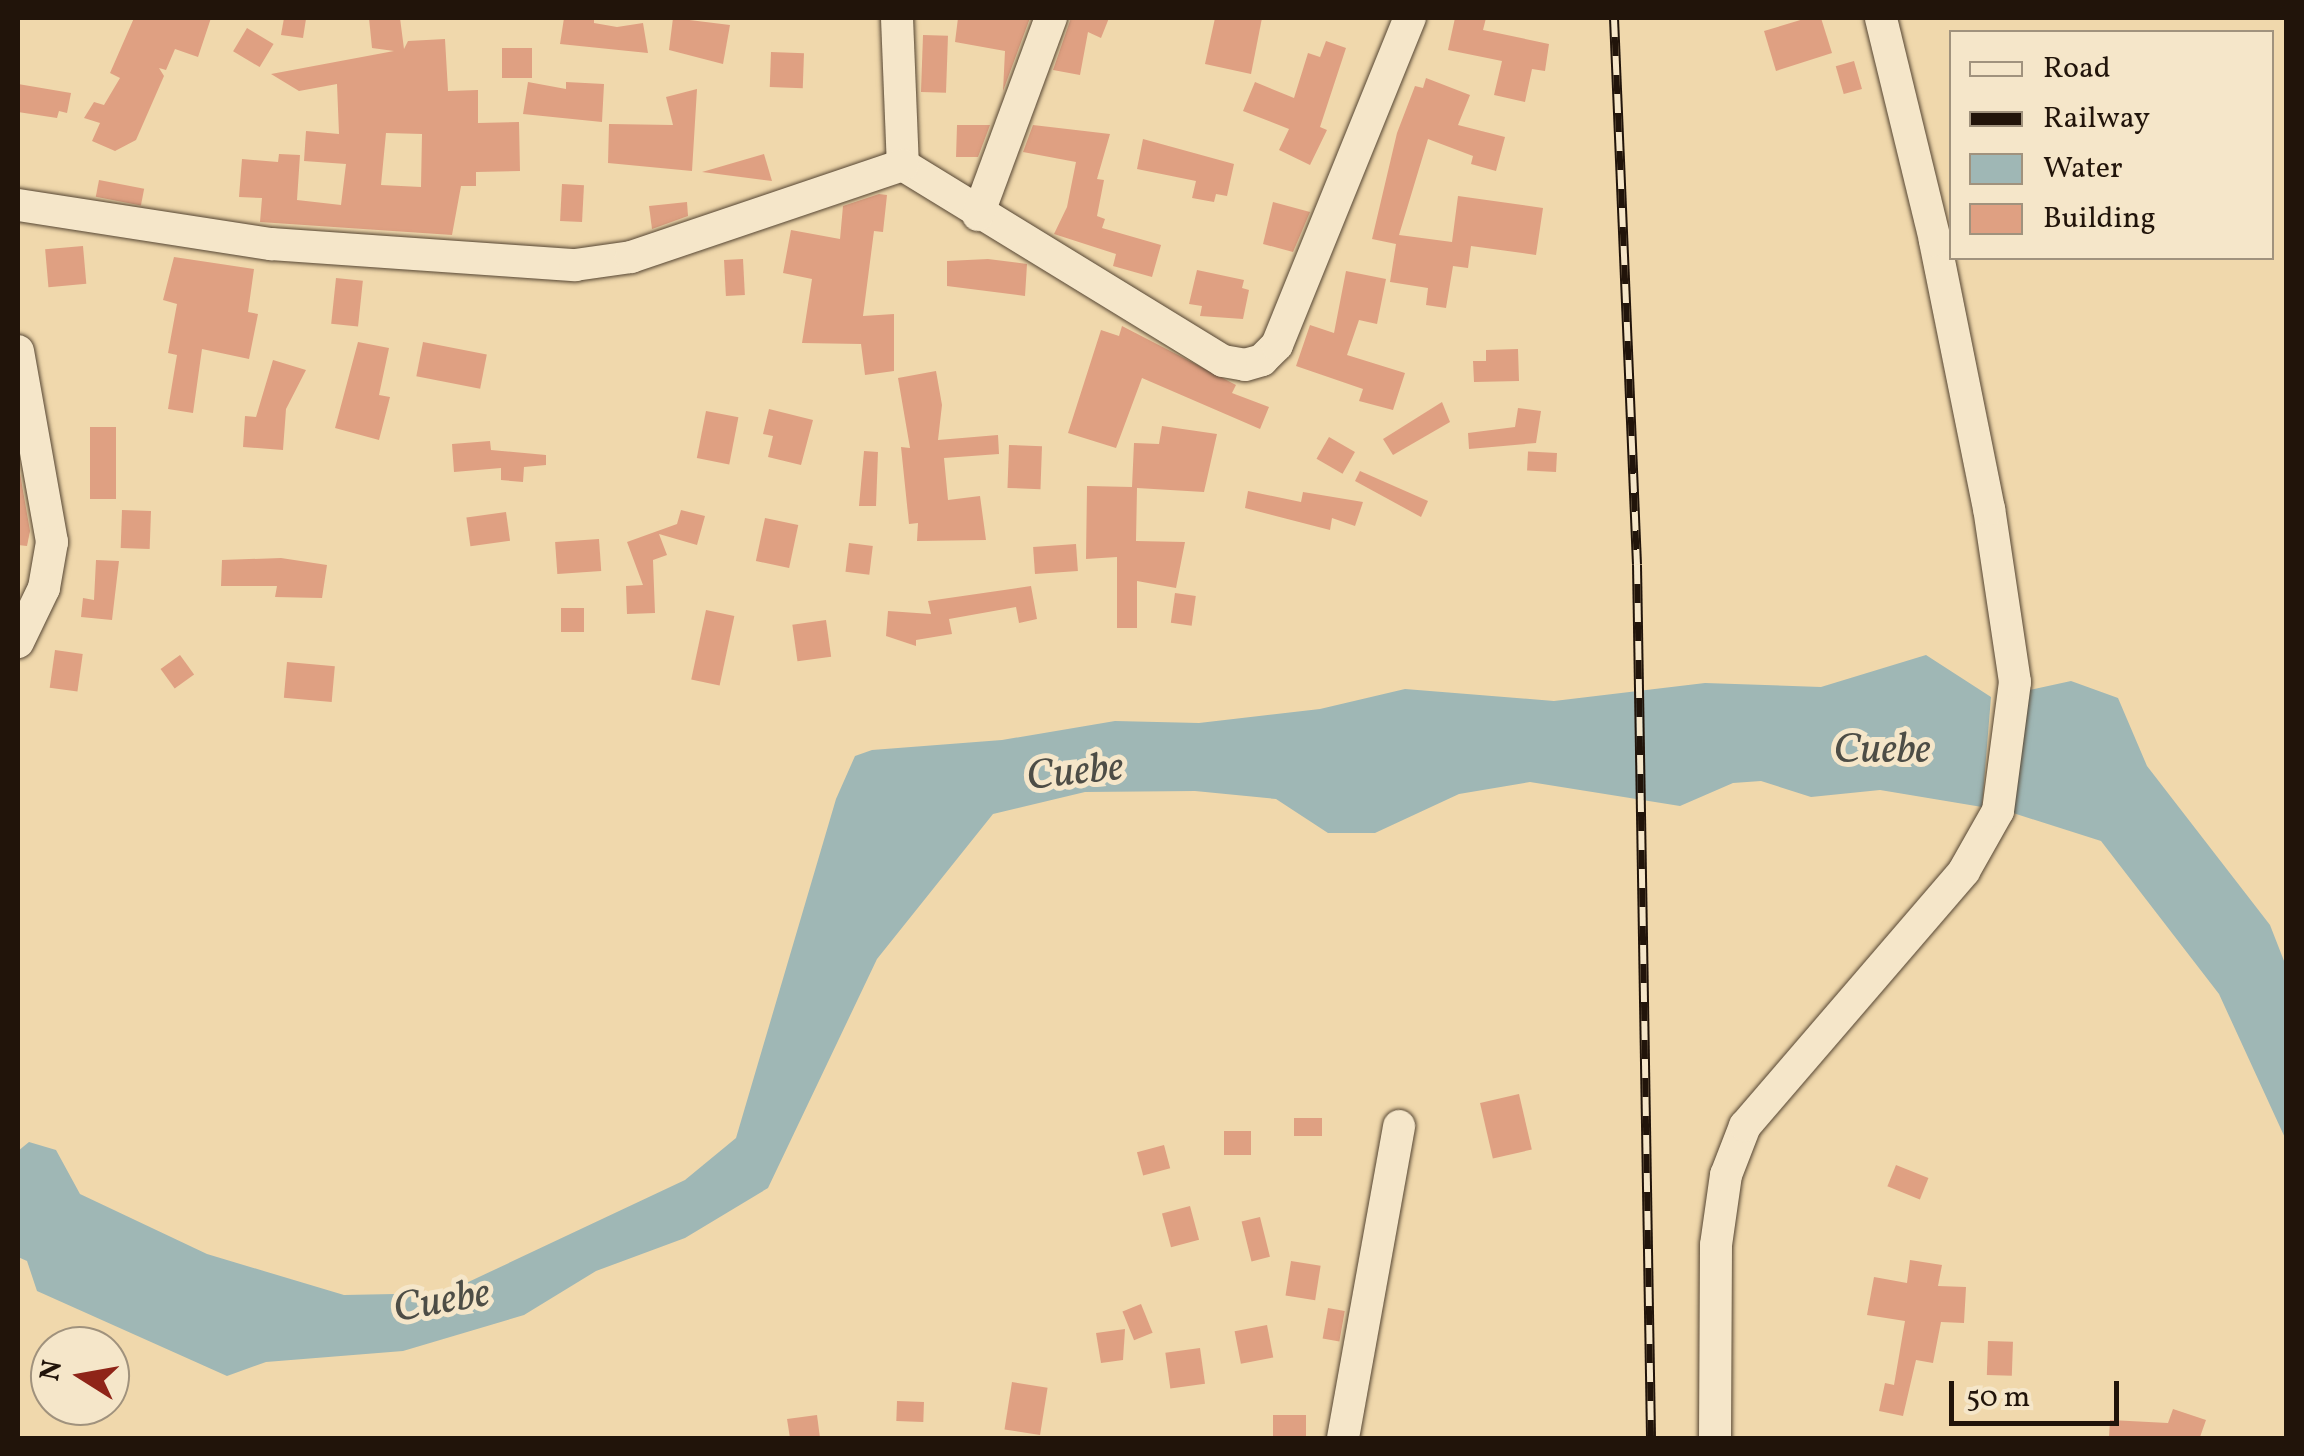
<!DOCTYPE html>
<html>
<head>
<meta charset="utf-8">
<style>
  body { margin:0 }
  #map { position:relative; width:2304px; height:1456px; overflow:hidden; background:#f0d8ac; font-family:Vollkorn,serif }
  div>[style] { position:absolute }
  .water>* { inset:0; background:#9fb7b5 }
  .building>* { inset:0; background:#dfa082; transform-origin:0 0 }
  .roads { filter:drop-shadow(0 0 2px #554532) drop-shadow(0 0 2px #554532) }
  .minor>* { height:32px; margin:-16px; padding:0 16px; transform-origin:16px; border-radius:16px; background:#f5e6c9 }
  .rail>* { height:10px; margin-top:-5px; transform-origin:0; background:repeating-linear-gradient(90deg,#f5e6c9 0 19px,#21140a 0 38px); box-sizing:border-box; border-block:2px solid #21140a }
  span { translate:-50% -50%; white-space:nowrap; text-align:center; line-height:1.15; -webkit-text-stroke:10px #f5e6c9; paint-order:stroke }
  .water-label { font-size:42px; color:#4d4d46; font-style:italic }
  .frame { position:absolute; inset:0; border:20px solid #21140a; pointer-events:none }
  .legend { position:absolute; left:1949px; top:30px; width:325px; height:230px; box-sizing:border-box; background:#f5e6c9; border:2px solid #a0927d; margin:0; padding:12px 18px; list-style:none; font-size:30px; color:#21140a }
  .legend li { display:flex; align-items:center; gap:20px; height:50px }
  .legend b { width:50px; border:2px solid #a0927d }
  .north { position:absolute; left:30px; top:1326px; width:100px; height:100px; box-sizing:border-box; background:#f5e6c9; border:2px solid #a0927d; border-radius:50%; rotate:281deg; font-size:28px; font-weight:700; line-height:40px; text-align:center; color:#21140a }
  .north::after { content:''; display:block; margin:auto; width:35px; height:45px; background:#8f2418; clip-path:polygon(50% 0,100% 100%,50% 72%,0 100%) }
  .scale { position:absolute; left:1949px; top:1381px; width:170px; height:45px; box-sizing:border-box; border:5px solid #21140a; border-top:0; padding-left:12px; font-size:30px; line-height:35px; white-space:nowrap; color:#21140a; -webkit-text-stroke:8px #f5e6c9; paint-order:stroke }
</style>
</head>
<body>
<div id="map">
  <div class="water">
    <i style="clip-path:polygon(1926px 655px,1991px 697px,1982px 807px,1880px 790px,1811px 797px,1761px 781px,1733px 783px,1680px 806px,1530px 782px,1459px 794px,1375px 833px,1328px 833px,1276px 799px,1195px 791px,1085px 792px,993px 814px,877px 959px,768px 1188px,685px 1238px,596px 1271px,524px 1315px,403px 1351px,266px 1362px,227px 1376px,37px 1291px,27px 1261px,18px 1257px,18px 1151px,29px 1142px,56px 1150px,80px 1194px,207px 1254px,344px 1295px,445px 1293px,685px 1180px,736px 1138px,836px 799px,855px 756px,872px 750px,1002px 740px,1115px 721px,1199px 723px,1320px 709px,1405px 689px,1554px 701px,1705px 683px,1821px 687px)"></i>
    <i style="clip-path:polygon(2071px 681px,2118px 698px,2147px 766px,2270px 925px,2286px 966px,2286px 1140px,2219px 994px,2101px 841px,2010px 812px,2020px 692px)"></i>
  </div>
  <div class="building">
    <i style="clip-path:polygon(134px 18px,211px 18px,198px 57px,175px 49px,166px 70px,159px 68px,164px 76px,136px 140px,115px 151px,92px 141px,100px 123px,84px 118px,94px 102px,104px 105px,120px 78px,110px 73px)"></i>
    <i style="clip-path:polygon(284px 18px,306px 19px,303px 38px,281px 35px)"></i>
    <i style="clip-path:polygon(evenodd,369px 18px,400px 18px,404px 49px,408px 41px,445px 39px,448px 91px,478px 90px,478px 123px,519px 122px,520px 171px,476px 172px,476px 186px,461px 186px,452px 235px,260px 222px,262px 198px,239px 197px,242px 159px,278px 162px,279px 154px,300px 155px,297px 200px,341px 205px,346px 164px,304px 161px,306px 131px,339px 134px,337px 84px,299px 91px,271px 74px,394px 51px,372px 48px,369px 18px,386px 133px,422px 134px,421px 187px,381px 185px,386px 133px)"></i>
    <i style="clip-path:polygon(564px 18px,594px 18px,594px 23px,617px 27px,643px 23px,648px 53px,560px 44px)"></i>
    <i style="clip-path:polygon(673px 18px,730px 25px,723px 64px,669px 50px)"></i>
    <i style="clip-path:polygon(958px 18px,1030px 18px,1003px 91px,1005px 51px,955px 42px)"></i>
    <i style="clip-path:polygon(1071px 18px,1109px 18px,1101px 38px,1088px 32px,1080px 75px,1053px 70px)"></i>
    <i style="clip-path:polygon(1215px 18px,1262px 18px,1251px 74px,1205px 64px)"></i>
    <i style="clip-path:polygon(1455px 18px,1486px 18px,1483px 30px,1549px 44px,1545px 71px,1532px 69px,1525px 102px,1494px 95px,1502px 61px,1448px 50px)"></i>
    <i style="clip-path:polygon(1807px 18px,1821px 18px,1832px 53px,1776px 71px,1764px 31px)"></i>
    <i style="left:247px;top:28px;width:31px;height:27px;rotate:31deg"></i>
    <i style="left:923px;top:35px;width:25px;height:57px;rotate:2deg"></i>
    <i style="clip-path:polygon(1326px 41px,1346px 48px,1320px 127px,1327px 130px,1310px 165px,1279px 150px,1289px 129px,1243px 111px,1255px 82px,1294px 98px,1308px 53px,1320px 57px)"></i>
    <i style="left:502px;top:48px;width:30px;height:30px"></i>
    <i style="left:771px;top:52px;width:33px;height:35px;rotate:2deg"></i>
    <i style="left:1854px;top:61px;width:29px;height:19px;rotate:74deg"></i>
    <i style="clip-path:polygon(1426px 78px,1470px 95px,1458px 125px,1505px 137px,1496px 171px,1471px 164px,1473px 156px,1428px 139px,1399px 235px,1452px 242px,1458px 196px,1543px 208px,1536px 255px,1471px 246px,1468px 268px,1453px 266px,1446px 308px,1426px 305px,1428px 288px,1390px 282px,1396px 244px,1372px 239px,1397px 133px,1415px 86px,1423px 88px)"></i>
    <i style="clip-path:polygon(528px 82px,566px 89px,566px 82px,604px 84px,602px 122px,523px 114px)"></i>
    <i style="clip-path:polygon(18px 84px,71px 93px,67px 113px,59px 111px,57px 118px,18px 112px)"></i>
    <i style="clip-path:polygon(697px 89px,692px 171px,608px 163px,609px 124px,673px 125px,666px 97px)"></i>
    <i style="clip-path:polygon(957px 125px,990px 125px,978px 157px,956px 157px)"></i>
    <i style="clip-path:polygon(1033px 125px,1110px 134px,1097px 179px,1104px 180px,1097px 216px,1105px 219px,1102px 228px,1161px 245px,1152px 277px,1113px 266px,1116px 254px,1054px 234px,1067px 207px,1076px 162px,1023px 152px)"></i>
    <i style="clip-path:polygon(1143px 139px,1234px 164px,1227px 196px,1216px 194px,1214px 202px,1192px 198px,1196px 181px,1137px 169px)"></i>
    <i style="clip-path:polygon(764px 154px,772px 181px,702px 172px)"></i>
    <i style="left:99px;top:180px;width:46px;height:17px;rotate:11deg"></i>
    <i style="left:562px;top:184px;width:22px;height:37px;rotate:3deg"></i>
    <i style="clip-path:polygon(879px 194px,887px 195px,883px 232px,874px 231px,863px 316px,894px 314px,894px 371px,865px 375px,861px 344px,802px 343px,812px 279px,783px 273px,791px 230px,840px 239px,843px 206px)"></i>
    <i style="clip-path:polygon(687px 202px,688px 216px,652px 229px,649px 206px)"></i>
    <i style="clip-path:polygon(1273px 202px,1310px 212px,1293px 252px,1263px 244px)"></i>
    <i style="left:83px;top:246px;width:38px;height:38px;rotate:85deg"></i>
    <i style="clip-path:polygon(174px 257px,254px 269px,248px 312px,258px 314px,249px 359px,202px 349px,193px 413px,168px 409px,177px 355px,168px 353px,177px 304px,163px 300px)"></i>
    <i style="left:743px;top:259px;width:36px;height:19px;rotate:87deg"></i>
    <i style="clip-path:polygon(988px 259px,1027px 264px,1025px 296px,947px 286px,947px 261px)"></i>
    <i style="clip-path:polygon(1197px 270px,1244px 280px,1242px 288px,1249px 290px,1243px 319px,1200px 316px,1202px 306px,1189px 304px)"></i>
    <i style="clip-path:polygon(1346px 271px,1386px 279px,1377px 324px,1359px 320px,1347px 355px,1405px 373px,1393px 410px,1359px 401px,1363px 389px,1296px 366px,1310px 325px,1334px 333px)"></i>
    <i style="left:336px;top:278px;width:27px;height:46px;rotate:6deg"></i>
    <i style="clip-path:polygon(1122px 326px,1236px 385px,1232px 393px,1269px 407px,1260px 429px,1142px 378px,1116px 448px,1068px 433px,1101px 330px,1119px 336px)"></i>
    <i style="clip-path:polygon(358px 342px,389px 348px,379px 395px,390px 397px,379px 440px,335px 428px)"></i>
    <i style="left:423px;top:342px;width:65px;height:35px;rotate:11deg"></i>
    <i style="clip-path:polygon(1518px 349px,1519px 381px,1474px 382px,1473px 361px,1486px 361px,1486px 350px)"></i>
    <i style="clip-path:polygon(273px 360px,306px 370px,286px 409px,283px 450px,243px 447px,245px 416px,256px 417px)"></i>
    <i style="clip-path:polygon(936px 371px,942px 405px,938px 440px,998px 435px,999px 454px,944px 458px,948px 500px,980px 496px,986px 540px,917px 541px,918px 523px,909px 524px,901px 447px,910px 448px,898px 378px)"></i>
    <i style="clip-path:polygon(1442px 402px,1450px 422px,1393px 455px,1383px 439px)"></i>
    <i style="clip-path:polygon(1518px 408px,1541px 411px,1536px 443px,1469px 449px,1468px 433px,1515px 427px)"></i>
    <i style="clip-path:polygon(769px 409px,813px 420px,801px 465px,768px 457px,773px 436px,763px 434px)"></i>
    <i style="left:706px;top:411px;width:33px;height:48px;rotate:11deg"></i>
    <i style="clip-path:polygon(1162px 426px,1217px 434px,1204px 492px,1137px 488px,1136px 541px,1185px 542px,1176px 588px,1137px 581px,1137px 628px,1117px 628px,1117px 557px,1086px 559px,1087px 486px,1132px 487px,1134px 443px,1159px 444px)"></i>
    <i style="left:90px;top:427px;width:26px;height:72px"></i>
    <i style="left:1329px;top:437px;width:30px;height:25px;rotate:30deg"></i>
    <i style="clip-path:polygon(490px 441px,491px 450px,546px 455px,546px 465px,524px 467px,523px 482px,501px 480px,501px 468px,454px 472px,452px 444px)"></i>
    <i style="left:1009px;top:445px;width:33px;height:43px;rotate:2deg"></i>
    <i style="clip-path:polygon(864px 451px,878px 452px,876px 506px,859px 506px)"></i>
    <i style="left:1557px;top:453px;width:19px;height:29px;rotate:93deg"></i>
    <i style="clip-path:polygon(18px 462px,30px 531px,27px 546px,18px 545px)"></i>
    <i style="clip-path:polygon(1360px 471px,1428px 501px,1421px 517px,1355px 481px)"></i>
    <i style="clip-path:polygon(1248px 491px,1301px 502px,1303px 492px,1363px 502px,1355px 526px,1332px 518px,1330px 530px,1245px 508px)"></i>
    <i style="left:122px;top:510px;width:29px;height:38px;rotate:2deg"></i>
    <i style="clip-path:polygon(681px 510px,705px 516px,697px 545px,659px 534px,667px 555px,653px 560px,655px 613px,627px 614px,626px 586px,643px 585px,627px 542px,677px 524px)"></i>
    <i style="left:506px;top:512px;width:29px;height:40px;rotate:82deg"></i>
    <i style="left:765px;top:518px;width:34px;height:44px;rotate:12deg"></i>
    <i style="left:599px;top:539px;width:32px;height:44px;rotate:86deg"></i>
    <i style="left:849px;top:543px;width:24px;height:29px;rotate:7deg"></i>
    <i style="left:1076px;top:544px;width:27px;height:43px;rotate:86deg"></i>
    <i style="clip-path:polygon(281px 558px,327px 565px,322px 598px,275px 597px,277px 586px,221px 586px,222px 560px)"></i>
    <i style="clip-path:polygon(96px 560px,119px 561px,112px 620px,81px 617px,83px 598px,94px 600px)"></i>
    <i style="clip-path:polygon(1031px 586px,1037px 619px,1019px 623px,1016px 607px,949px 619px,952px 634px,916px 640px,916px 646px,886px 636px,888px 611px,931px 614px,928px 601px)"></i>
    <i style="left:1175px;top:593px;width:21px;height:30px;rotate:8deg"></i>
    <i style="left:584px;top:608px;width:24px;height:23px;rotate:90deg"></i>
    <i style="left:706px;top:610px;width:29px;height:71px;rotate:12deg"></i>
    <i style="left:826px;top:620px;width:37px;height:34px;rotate:82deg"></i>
    <i style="left:55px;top:650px;width:28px;height:38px;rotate:8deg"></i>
    <i style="left:180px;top:655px;width:24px;height:24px;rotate:54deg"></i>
    <i style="left:287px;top:662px;width:48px;height:36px;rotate:5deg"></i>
    <i style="left:1519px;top:1094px;width:57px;height:40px;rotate:77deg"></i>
    <i style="left:1294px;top:1118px;width:28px;height:18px"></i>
    <i style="left:1224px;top:1131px;width:27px;height:24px"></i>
    <i style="left:1164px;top:1145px;width:24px;height:28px;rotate:75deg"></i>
    <i style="left:1896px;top:1165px;width:35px;height:23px;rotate:22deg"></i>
    <i style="left:1190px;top:1206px;width:35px;height:29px;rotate:75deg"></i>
    <i style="left:1260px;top:1217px;width:41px;height:19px;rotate:76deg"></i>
    <i style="clip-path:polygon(1910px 1260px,1942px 1265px,1938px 1286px,1966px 1287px,1964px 1323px,1941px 1322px,1933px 1363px,1916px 1360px,1903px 1416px,1879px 1411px,1885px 1383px,1894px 1385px,1905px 1321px,1867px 1315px,1874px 1277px,1907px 1283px)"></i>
    <i style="left:1291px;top:1261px;width:30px;height:35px;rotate:9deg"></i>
    <i style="left:1141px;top:1304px;width:31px;height:20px;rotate:68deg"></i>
    <i style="left:1328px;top:1308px;width:17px;height:31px;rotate:10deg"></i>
    <i style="left:1267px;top:1325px;width:33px;height:33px;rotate:79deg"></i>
    <i style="clip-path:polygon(1125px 1329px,1123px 1360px,1101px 1363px,1096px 1333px)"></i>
    <i style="left:1988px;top:1341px;width:25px;height:34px;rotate:2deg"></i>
    <i style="left:1200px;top:1348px;width:36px;height:35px;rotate:82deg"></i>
    <i style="left:1012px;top:1382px;width:36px;height:48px;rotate:9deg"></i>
    <i style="left:897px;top:1401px;width:27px;height:20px;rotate:2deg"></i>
    <i style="clip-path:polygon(2173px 1409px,2206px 1420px,2200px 1437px,2109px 1438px,2110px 1420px,2168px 1423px)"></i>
    <i style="clip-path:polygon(817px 1415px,820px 1438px,790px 1438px,787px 1419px)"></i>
    <i style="left:1273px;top:1415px;width:33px;height:23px"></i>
  </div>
  <div class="roads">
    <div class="minor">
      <i style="left:897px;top:18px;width:147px;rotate:87.7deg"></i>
      <i style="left:903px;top:165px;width:375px;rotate:31.5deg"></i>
      <i style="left:1223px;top:361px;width:22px;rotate:10deg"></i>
      <i style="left:1245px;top:365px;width:18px;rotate:-16deg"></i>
      <i style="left:1262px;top:360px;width:21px;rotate:-45deg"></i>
      <i style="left:1277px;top:345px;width:353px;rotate:-67.9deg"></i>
      <i style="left:18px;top:205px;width:256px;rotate:8.8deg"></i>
      <i style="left:271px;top:244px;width:305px;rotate:4deg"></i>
      <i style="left:575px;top:265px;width:57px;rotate:-8.1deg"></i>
      <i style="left:631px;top:257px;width:287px;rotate:-18.7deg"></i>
      <i style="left:978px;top:215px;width:210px;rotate:-69.7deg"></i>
      <i style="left:18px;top:351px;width:194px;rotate:79.9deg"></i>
      <i style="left:52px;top:542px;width:47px;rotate:99.9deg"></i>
      <i style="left:44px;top:588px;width:60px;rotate:115.7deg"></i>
      <i style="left:1343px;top:1438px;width:317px;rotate:-79.8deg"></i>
      <i style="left:1715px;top:1438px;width:193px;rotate:-89.7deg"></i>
      <i style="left:1716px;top:1245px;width:71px;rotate:-81.9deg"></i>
      <i style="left:1726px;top:1175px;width:53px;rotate:-68.8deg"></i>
      <i style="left:1745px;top:1126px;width:336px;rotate:-49.3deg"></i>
      <i style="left:1964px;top:871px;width:69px;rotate:-60.5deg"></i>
      <i style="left:1998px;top:811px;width:130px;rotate:-82.5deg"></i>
      <i style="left:2015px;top:682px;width:175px;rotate:-98.5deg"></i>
      <i style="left:1989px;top:509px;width:274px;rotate:-101.4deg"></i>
      <i style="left:1935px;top:240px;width:228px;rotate:-103.7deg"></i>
    </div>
  </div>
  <div class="rail">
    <i style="left:1614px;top:18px;width:547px;rotate:87.59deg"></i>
    <i style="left:1637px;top:565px;width:873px;rotate:89.08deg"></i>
  </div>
  <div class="water-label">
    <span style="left:1882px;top:752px">Cuebe</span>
    <span style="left:1075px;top:774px;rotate:-6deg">Cuebe</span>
    <span style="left:442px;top:1303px;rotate:-10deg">Cuebe</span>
  </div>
  <div class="frame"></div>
  <ul class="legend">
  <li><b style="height:12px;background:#f5e6c9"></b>Road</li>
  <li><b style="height:12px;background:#21140a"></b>Railway</li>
  <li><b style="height:28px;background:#9fb7b5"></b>Water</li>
  <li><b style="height:28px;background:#dfa082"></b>Building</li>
  </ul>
  <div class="north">N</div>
  <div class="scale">50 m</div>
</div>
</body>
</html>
